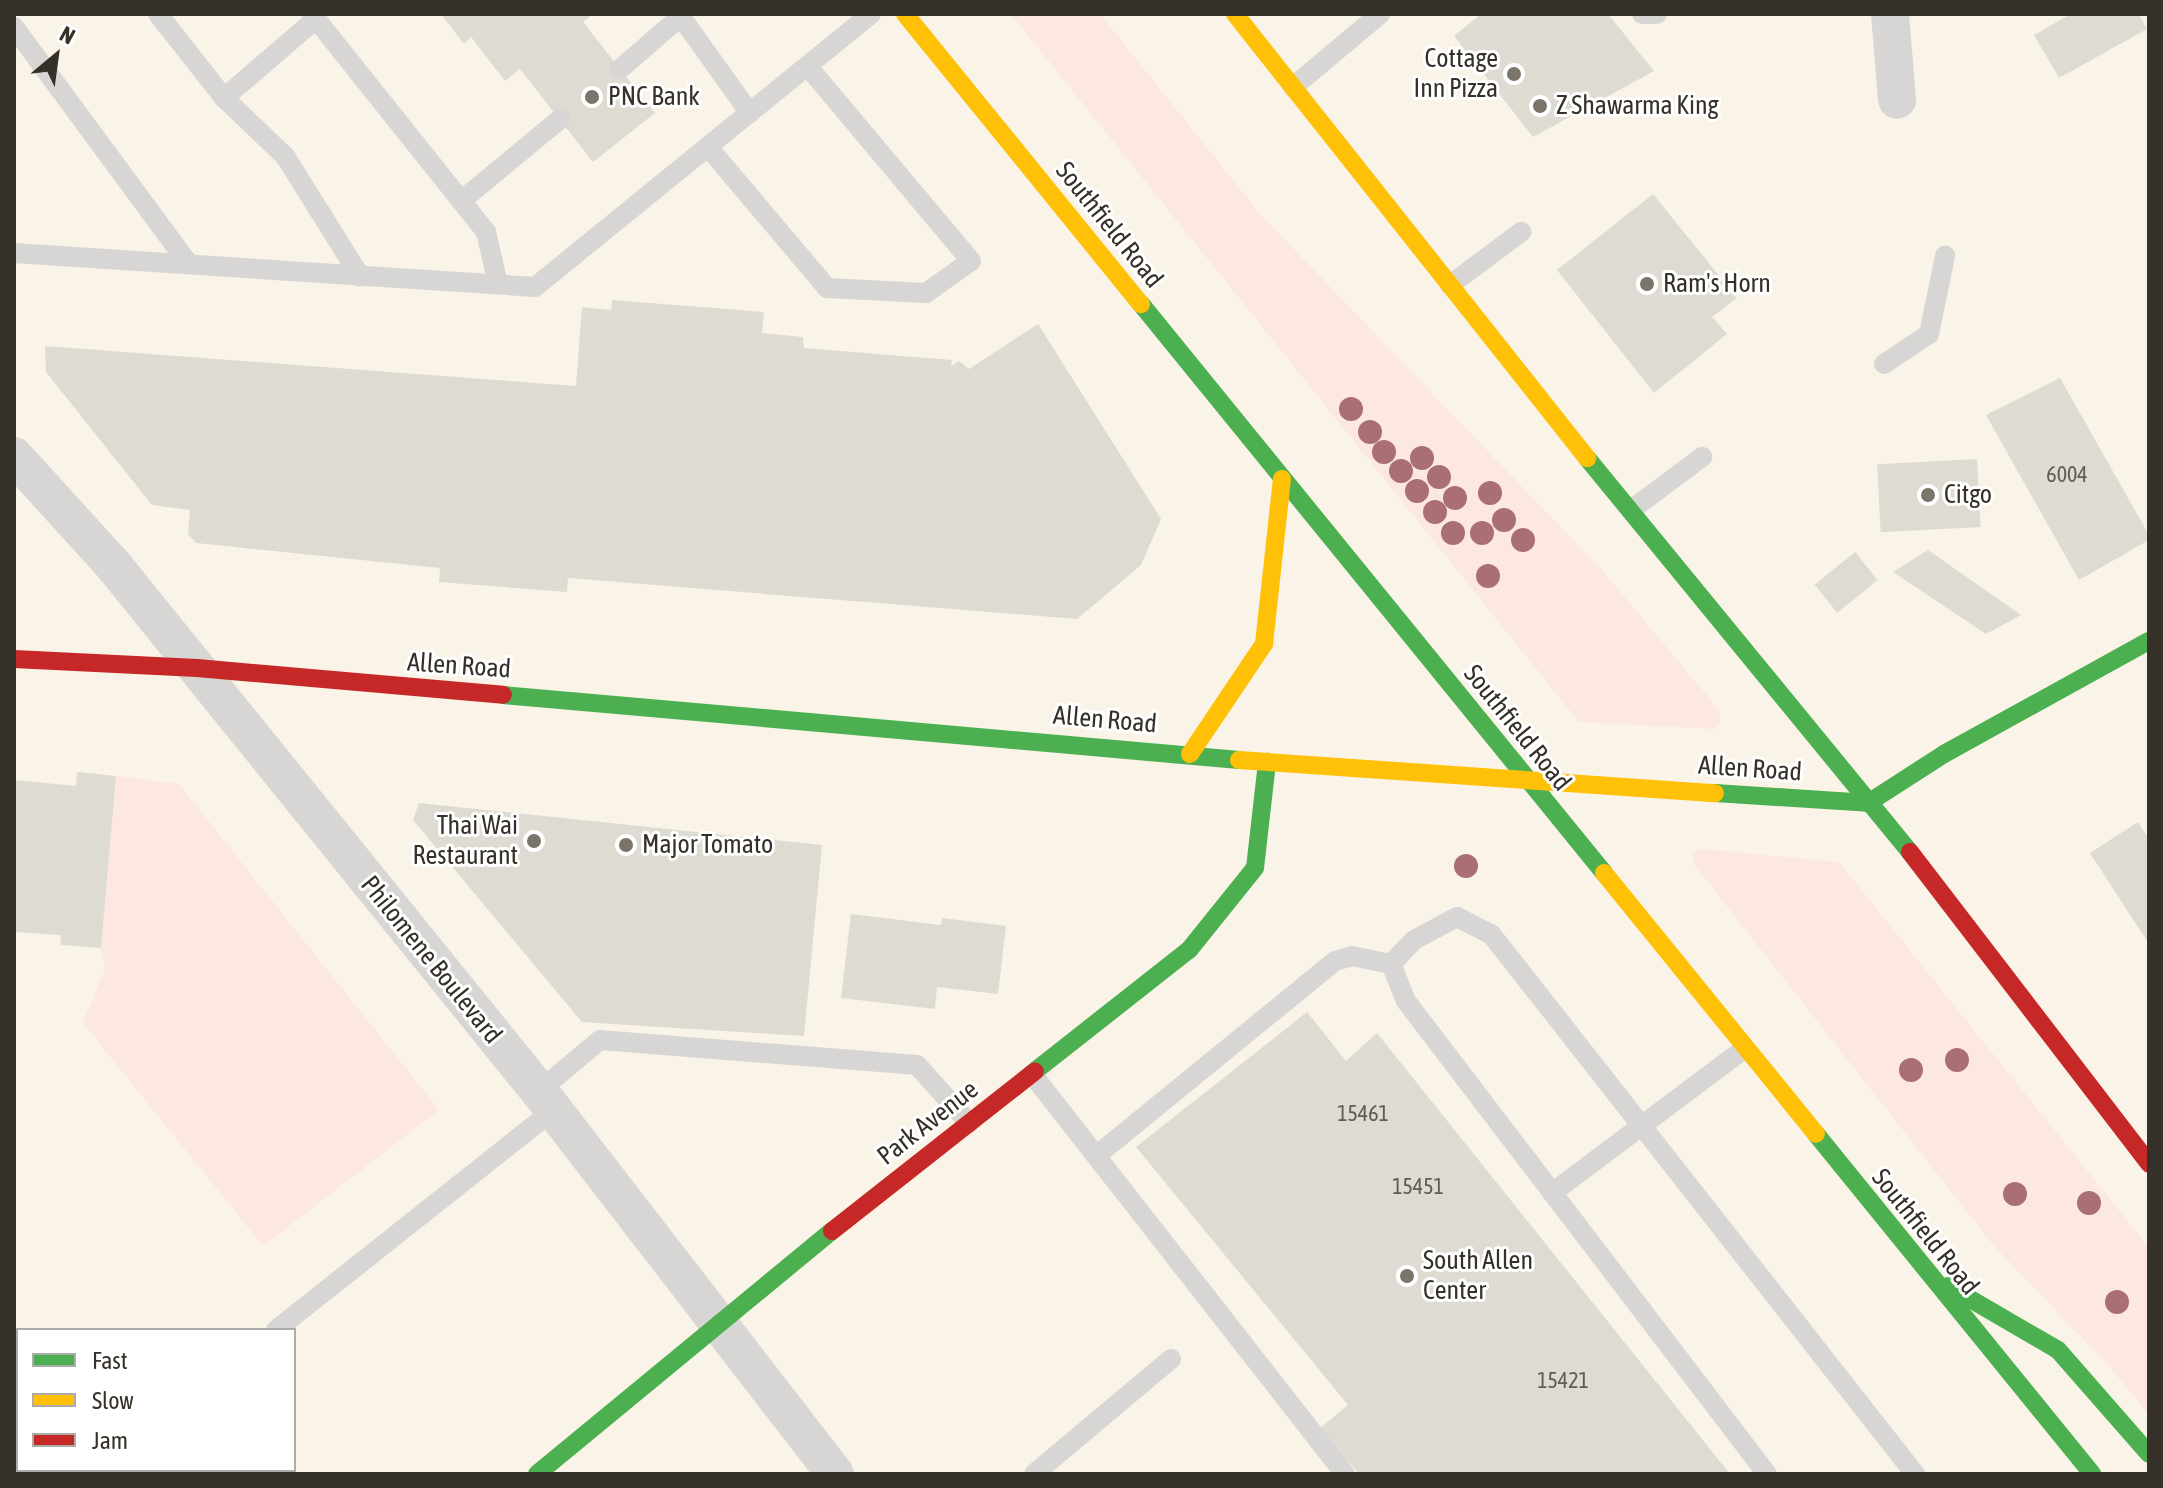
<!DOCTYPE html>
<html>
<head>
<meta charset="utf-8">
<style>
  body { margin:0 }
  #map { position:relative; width:2163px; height:1488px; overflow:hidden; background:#f9f3e8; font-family:"Asap Condensed",sans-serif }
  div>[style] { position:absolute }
  .green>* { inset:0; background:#fce7e1 }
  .building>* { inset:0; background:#dedcd2; transform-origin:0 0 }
  .lane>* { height:20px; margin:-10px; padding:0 10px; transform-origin:10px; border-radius:10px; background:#d8d6d4 }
  .street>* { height:38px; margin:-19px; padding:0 19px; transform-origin:19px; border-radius:19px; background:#d8d6d4 }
  .fast>* { height:18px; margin:-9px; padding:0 9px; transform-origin:9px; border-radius:9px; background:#4caf50 }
  .slow>* { height:18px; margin:-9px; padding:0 9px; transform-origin:9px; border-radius:9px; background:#ffc107 }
  .jam>* { height:18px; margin:-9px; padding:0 9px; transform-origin:9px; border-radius:9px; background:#c62828 }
  .trees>* { width:24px; height:24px; margin:-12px; border-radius:50%; background:#aa6f75 }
  .dots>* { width:22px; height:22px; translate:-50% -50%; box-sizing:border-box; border:4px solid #fff; border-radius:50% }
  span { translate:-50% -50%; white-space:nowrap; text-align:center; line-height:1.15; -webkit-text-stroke:6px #fff; paint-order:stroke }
  .number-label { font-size:22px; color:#605c53 }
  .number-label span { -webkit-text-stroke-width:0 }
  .poi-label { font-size:26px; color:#353028 }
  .right { translate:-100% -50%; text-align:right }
  .left { translate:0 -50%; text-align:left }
  .street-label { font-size:26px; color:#353028 }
  .frame { position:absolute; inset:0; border:16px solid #353028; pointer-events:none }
  .legend { position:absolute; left:16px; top:1328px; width:280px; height:144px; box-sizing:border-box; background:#fff; border:2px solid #aeaca9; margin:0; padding:10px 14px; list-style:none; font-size:24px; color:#353028 }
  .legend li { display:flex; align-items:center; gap:16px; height:40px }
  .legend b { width:40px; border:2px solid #aeaca9 }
  .north { position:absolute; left:16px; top:16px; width:80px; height:80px; -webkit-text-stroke:6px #fff; paint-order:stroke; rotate:29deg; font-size:22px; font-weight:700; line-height:32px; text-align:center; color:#353028 }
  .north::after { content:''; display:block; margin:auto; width:28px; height:36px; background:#353028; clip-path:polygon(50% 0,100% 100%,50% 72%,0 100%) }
</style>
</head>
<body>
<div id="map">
  <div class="green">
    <i style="clip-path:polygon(1011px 14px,1100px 14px,1261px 215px,1601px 569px,1719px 710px,1721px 722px,1715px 729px,1579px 722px)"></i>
    <i style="clip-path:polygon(116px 776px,179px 784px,439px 1110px,263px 1246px,83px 1023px,105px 969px,101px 948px)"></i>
    <i style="clip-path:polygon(1702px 849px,1839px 862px,2149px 1248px,2149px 1415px,2109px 1366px,1994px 1246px,1693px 863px,1693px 853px)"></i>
  </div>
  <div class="building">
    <i style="clip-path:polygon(441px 14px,593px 14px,583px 22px,655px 113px,593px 162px,520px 69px,505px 81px,471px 37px,464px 44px)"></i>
    <i style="clip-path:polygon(1481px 14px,1608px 14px,1654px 71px,1533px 137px,1454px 36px)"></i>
    <i style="clip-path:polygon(2071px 14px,2139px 14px,2147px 29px,2059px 78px,2034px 35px)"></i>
    <i style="clip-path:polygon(1653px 194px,1737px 298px,1712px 317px,1727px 334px,1654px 393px,1557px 270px)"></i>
    <i style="clip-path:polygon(612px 300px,764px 312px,762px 333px,803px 337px,804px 348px,952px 360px,951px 366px,959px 361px,969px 369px,1038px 324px,1161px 519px,1141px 565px,1077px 619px,568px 578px,567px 592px,439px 582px,440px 568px,196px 543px,188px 534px,190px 510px,152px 505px,46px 372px,45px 346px,576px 386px,582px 307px,611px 310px)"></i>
    <i style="clip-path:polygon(2060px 378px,2149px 535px,2149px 540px,2079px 580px,1986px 415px)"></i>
    <i style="left:1977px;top:459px;width:68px;height:100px;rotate:87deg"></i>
    <i style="clip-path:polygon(1928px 550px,2021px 615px,1986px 634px,1893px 572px)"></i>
    <i style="left:1855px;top:552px;width:36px;height:52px;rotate:51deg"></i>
    <i style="clip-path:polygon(77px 772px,116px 776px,101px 948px,61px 945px,60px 935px,14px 932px,14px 780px,76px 786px)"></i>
    <i style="clip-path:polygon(419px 803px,822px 845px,804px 1036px,582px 1022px,413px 820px)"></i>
    <i style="clip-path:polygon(2138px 822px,2149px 839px,2149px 944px,2090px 853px)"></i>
    <i style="clip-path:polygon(851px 914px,941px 925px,942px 918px,1006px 926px,998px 994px,937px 987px,935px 1009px,841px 998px)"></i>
    <i style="clip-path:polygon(1307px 1012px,1346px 1061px,1377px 1033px,1730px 1474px,1359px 1474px,1320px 1428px,1348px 1405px,1136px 1147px)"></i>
  </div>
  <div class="lane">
    <i style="left:158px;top:14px;width:107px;rotate:51.8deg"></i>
    <i style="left:224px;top:98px;width:84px;rotate:43.6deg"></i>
    <i style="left:285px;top:156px;width:142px;rotate:58deg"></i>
    <i style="left:312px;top:14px;width:279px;rotate:51.4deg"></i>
    <i style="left:486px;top:232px;width:53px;rotate:77deg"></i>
    <i style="left:679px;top:14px;width:122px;rotate:54.4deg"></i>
    <i style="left:1642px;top:14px;width:15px"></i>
    <i style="left:14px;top:27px;width:295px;rotate:53.6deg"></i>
    <i style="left:620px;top:69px;width:78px;rotate:-40.8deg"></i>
    <i style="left:1293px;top:87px;width:114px;rotate:-40deg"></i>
    <i style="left:224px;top:98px;width:121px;rotate:-40.7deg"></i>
    <i style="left:708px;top:147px;width:185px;rotate:49.8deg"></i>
    <i style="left:827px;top:288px;width:99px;rotate:2.9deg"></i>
    <i style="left:926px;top:293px;width:55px;rotate:-35.4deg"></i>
    <i style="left:971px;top:261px;width:253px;rotate:-130deg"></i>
    <i style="left:461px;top:201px;width:129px;rotate:-39.6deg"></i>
    <i style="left:14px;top:253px;width:522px;rotate:3.73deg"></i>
    <i style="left:535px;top:287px;width:433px;rotate:-39.1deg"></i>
    <i style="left:1450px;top:285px;width:89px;rotate:-36.7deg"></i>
    <i style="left:1884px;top:364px;width:54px;rotate:-33.7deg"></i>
    <i style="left:1929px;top:334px;width:80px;rotate:-78.4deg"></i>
    <i style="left:1631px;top:510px;width:89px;rotate:-36.7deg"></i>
    <i style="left:1032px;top:1074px;width:508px;rotate:51.96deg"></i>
    <i style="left:539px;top:1091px;width:80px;rotate:-39.9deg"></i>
    <i style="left:600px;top:1040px;width:318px;rotate:4.5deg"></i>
    <i style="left:917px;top:1065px;width:78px;rotate:48.1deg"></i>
    <i style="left:1096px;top:1156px;width:308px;rotate:-39.2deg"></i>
    <i style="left:1335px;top:961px;width:18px;rotate:-16deg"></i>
    <i style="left:1352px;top:956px;width:40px;rotate:12deg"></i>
    <i style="left:1552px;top:1193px;width:240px;rotate:-36.9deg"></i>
    <i style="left:276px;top:1330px;width:355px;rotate:-38.4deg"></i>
    <i style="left:95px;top:1474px;width:6px;rotate:-39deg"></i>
    <i style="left:1034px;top:1474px;width:179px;rotate:-40deg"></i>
    <i style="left:1767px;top:1474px;width:595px;rotate:-127.35deg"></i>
    <i style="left:1406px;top:1001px;width:40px;rotate:-112deg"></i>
    <i style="left:1391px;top:964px;width:33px;rotate:-46deg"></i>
    <i style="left:1414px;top:940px;width:49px;rotate:-28.1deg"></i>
    <i style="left:1457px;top:917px;width:38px;rotate:27deg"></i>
    <i style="left:1491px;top:934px;width:687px;rotate:51.86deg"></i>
  </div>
  <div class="street">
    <i style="left:1890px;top:14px;width:86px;rotate:85.3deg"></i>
    <i style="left:14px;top:456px;width:149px;rotate:47.7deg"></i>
    <i style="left:114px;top:566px;width:675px;rotate:51.01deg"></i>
    <i style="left:539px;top:1091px;width:484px;rotate:52.3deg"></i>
    <i style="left:14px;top:1442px;width:6px;rotate:51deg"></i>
    <i style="left:37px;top:1470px;width:5px;rotate:53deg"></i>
  </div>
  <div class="fast">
    <i style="left:1141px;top:304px;width:734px;rotate:50.86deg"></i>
    <i style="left:1587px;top:458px;width:509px;rotate:50.66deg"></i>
    <i style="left:503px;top:695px;width:739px;rotate:5.05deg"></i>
    <i style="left:1715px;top:793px;width:153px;rotate:3.7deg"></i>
    <i style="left:1868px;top:803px;width:90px;rotate:-32.8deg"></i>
    <i style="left:1944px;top:754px;width:234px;rotate:-28.9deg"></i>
    <i style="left:1035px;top:1071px;width:196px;rotate:-38.2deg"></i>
    <i style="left:1189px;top:950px;width:105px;rotate:-51.2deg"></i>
    <i style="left:1255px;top:868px;width:107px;rotate:-83.5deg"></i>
    <i style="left:1816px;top:1134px;width:438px;rotate:50.9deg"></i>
    <i style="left:1948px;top:1286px;width:127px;rotate:30.2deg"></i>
    <i style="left:2058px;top:1350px;width:138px;rotate:48.8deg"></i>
    <i style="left:537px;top:1474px;width:382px;rotate:-39.5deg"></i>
  </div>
  <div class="slow">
    <i style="left:905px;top:14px;width:374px;rotate:50.9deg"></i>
    <i style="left:1235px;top:14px;width:567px;rotate:51.59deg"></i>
    <i style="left:1190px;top:754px;width:133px;rotate:-56.1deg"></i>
    <i style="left:1264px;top:644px;width:166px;rotate:-83.8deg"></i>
    <i style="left:1239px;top:760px;width:477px;rotate:4deg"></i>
    <i style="left:1604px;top:873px;width:336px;rotate:50.9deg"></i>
  </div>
  <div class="jam">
    <i style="left:14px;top:659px;width:183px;rotate:2.8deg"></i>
    <i style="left:197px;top:668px;width:307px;rotate:5deg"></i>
    <i style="left:1910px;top:852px;width:393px;rotate:52.5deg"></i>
    <i style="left:832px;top:1231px;width:258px;rotate:-38.2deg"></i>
  </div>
  <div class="trees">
    <i style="left:1351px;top:409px"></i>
    <i style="left:1370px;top:432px"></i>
    <i style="left:1384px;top:452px"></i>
    <i style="left:1422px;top:458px"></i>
    <i style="left:1401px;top:471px"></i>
    <i style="left:1439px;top:477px"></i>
    <i style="left:1417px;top:491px"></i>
    <i style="left:1490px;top:493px"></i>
    <i style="left:1455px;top:498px"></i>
    <i style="left:1435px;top:512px"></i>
    <i style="left:1504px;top:520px"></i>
    <i style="left:1453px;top:533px"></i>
    <i style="left:1482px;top:533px"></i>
    <i style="left:1523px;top:540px"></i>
    <i style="left:1488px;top:576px"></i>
    <i style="left:1466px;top:866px"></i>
    <i style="left:1957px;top:1060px"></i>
    <i style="left:1911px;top:1070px"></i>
    <i style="left:2015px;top:1194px"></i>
    <i style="left:2089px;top:1203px"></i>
    <i style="left:2117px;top:1302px"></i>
  </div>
  <div class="dots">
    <i style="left:1514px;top:74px;background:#7a746b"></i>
    <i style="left:592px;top:97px;background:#7a746b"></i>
    <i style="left:1540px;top:106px;background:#7a746b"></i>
    <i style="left:1647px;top:284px;background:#7a746b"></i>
    <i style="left:1928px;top:495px;background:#7a746b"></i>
    <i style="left:534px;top:841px;background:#7a746b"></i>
    <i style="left:626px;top:845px;background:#7a746b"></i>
    <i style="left:1407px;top:1276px;background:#7a746b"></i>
  </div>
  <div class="number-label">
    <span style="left:2067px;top:475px">6004</span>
    <span style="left:1363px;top:1114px">15461</span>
    <span style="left:1418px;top:1187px">15451</span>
    <span style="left:1563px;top:1381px">15421</span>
  </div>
  <div class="poi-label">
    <span class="right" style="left:1498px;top:74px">Cottage<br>Inn Pizza</span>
    <span class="left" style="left:608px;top:97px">PNC Bank</span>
    <span class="left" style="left:1556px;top:106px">Z Shawarma King</span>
    <span class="left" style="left:1663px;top:284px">Ram's Horn</span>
    <span class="left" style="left:1944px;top:495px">Citgo</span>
    <span class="right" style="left:518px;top:841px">Thai Wai<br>Restaurant</span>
    <span class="left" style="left:642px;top:845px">Major Tomato</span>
    <span class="left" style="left:1423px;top:1276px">South Allen<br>Center</span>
  </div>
  <div class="street-label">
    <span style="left:1109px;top:225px;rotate:51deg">Southfield Road</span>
    <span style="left:459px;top:666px;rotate:4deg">Allen Road</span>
    <span style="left:1105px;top:720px;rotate:5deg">Allen Road</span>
    <span style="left:1517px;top:728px;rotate:51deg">Southfield Road</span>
    <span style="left:1750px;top:769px;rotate:4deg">Allen Road</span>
    <span style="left:431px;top:960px;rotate:51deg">Philomene Boulevard</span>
    <span style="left:928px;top:1123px;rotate:-38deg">Park Avenue</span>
    <span style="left:1925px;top:1232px;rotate:51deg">Southfield Road</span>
  </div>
  <div class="frame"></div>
  <ul class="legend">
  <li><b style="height:10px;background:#4caf50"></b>Fast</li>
  <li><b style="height:10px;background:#ffc107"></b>Slow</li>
  <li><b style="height:10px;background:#c62828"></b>Jam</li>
  </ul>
  <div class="north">N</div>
</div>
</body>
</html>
